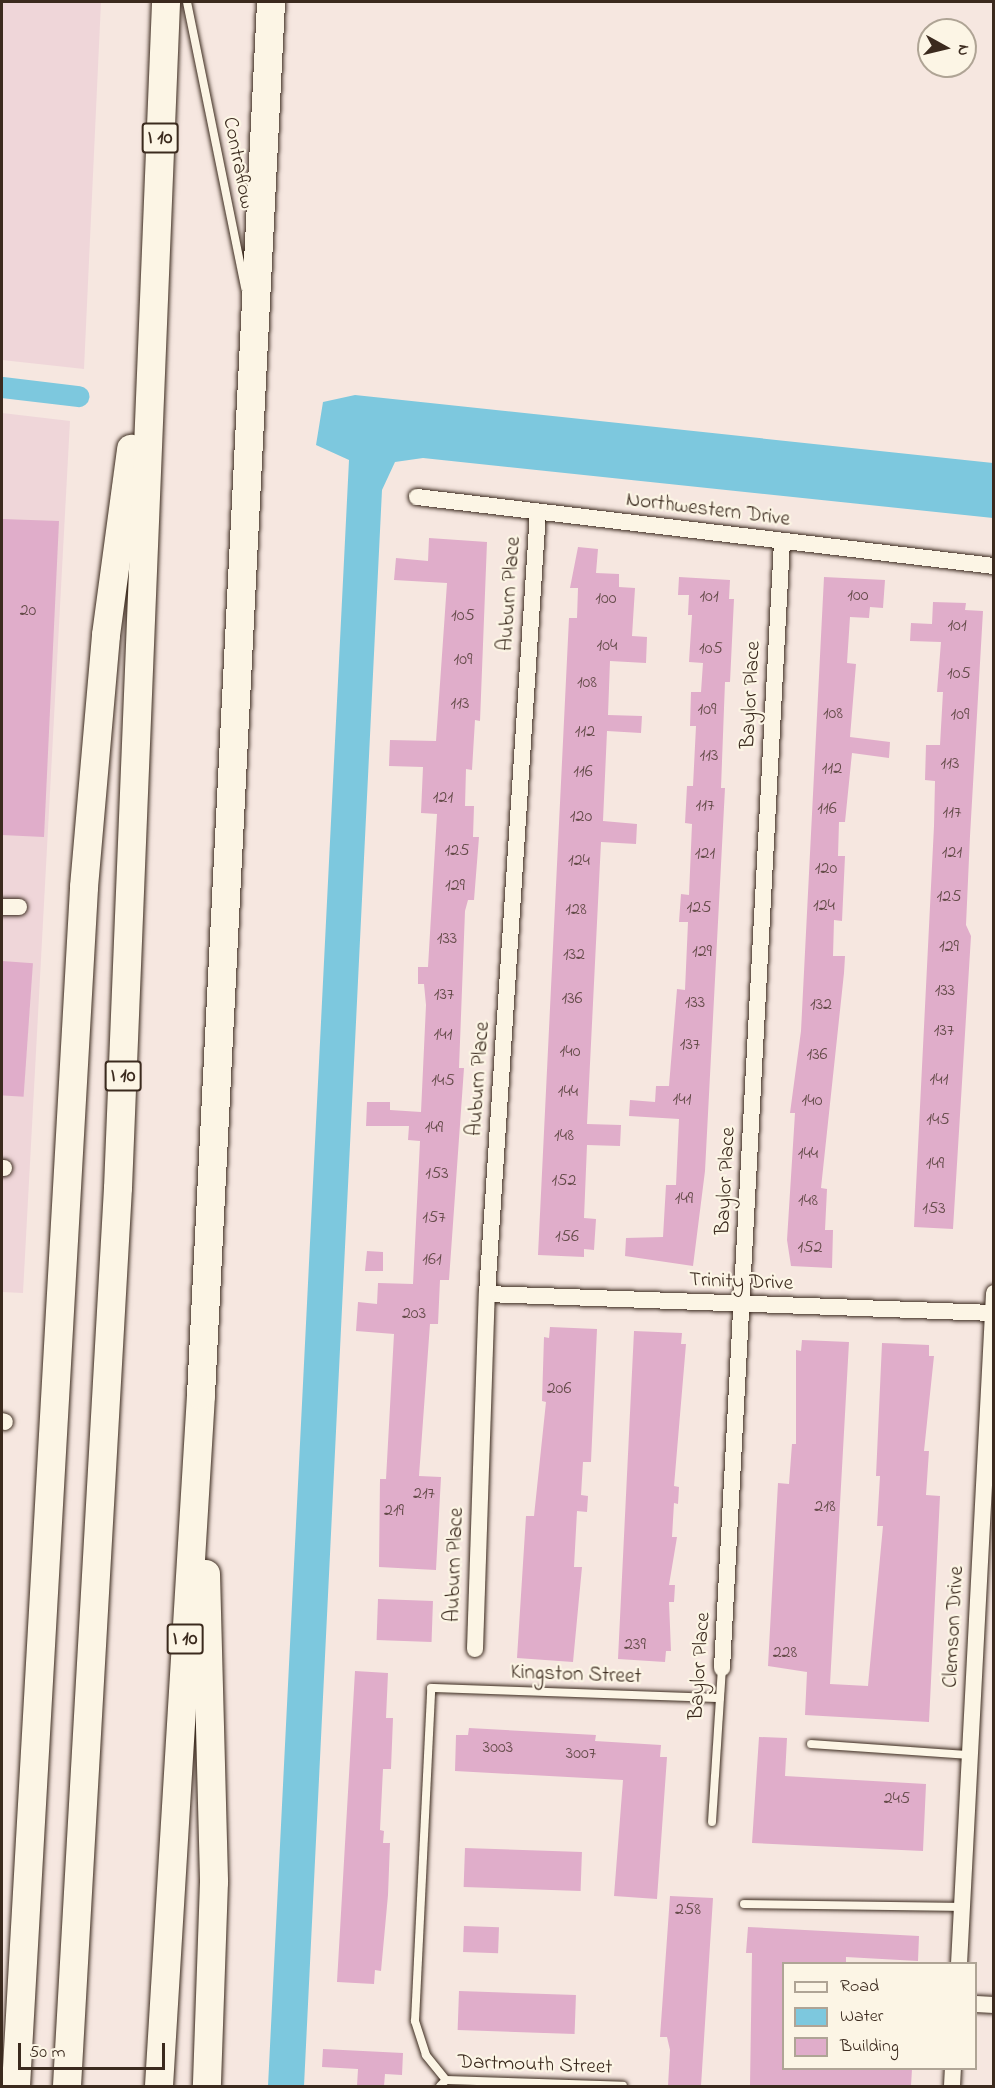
<!DOCTYPE html>
<html>
<head>
<meta charset="utf-8">
<style>
  body { margin:0 }
  #map { position:relative; width:995px; height:2088px; overflow:hidden; background:#f6e7e0; font-family:"Indie Flower",sans-serif }
  div>[style] { position:absolute }
  .built>* { inset:0; background:#efd6d9 }
  .water>* { inset:0; background:#7dc8de }
  .canal>* { height:21px; margin:-10.5px; padding:0 10.5px; transform-origin:10.5px; border-radius:10.5px; background:#7dc8de }
  .building>* { inset:0; background:#e0adca; transform-origin:0 0 }
  .roads { filter:drop-shadow(0 0 2px #3b2a1e) drop-shadow(0 0 2px #3b2a1e) }
  .lane>* { height:8px; margin:-4px; padding:0 4px; transform-origin:4px; border-radius:4px; background:#fcf5e5 }
  .street>* { height:16px; margin:-8px; padding:0 8px; transform-origin:8px; border-radius:8px; background:#fcf5e5 }
  .highway>* { height:28px; margin:-14px; padding:0 14px; transform-origin:14px; border-radius:14px; background:#fcf5e5 }
  span { translate:-50% -50%; white-space:nowrap; text-align:center; line-height:1.15; -webkit-text-stroke:4.5px #fcf5e5; paint-order:stroke }
  .number-label { font-size:18px; color:#644b49 }
  .number-label span { -webkit-text-stroke-width:0 }
  .shield-label span { padding:2px 4px; background:#fcf5e5; border:2px solid; border-radius:4px; -webkit-text-stroke-width:0 }
  .shield-label { font-size:20px; color:#3b2a1e; font-weight:700 }
  .street-label { font-size:21px; color:#3b2a1e }
  .frame { position:absolute; inset:0; border:3px solid #3b2a1e; pointer-events:none }
  .legend { position:absolute; left:782px; top:1962px; width:195px; height:108px; box-sizing:border-box; background:#fcf5e5; border:2px solid #afa495; margin:0; padding:8px 10px; list-style:none; font-size:18px; color:#3b2a1e }
  .legend li { display:flex; align-items:center; gap:12px; height:30px }
  .legend b { width:30px; border:2px solid #afa495 }
  .north { position:absolute; left:917px; top:18px; width:60px; height:60px; box-sizing:border-box; background:#fcf5e5; border:2px solid #afa495; border-radius:50%; rotate:98deg; font-size:16px; font-weight:700; line-height:24px; text-align:center; color:#3b2a1e }
  .north::after { content:''; display:block; margin:auto; width:21px; height:27px; background:#3b2a1e; clip-path:polygon(50% 0,100% 100%,50% 72%,0 100%) }
  .scale { position:absolute; left:18px; top:2043px; width:147px; height:27px; box-sizing:border-box; border:3px solid #3b2a1e; border-top:0; padding-left:8px; font-size:18px; line-height:21px; white-space:nowrap; color:#3b2a1e; -webkit-text-stroke:4px #fcf5e5; paint-order:stroke }
</style>
</head>
<body>
<div id="map">
  <div class="built">
    <i style="clip-path:polygon(2px 2px,101px 2px,84px 369px,2px 360px)"></i>
    <i style="clip-path:polygon(2px 413px,70px 421px,23px 1293px,2px 1292px)"></i>
  </div>
  <div class="water">
    <i style="clip-path:polygon(355px 395px,993px 463px,993px 518px,423px 458px,395px 462px,382px 490px,304px 2086px,268px 2086px,349px 460px,316px 445px,323px 402px)"></i>
  </div>
  <div class="canal">
    <i style="left:2px;top:387px;width:77px;rotate:6.8deg"></i>
  </div>
  <div class="building">
    <i style="clip-path:polygon(2px 519px,59px 521px,44px 837px,2px 835px)"></i>
    <i style="clip-path:polygon(429px 538px,487px 542px,480px 721px,475px 720px,472px 770px,466px 769px,465px 806px,474px 806px,473px 837px,479px 837px,474px 900px,468px 900px,465px 911px,459px 1068px,464px 1068px,449px 1280px,440px 1280px,438px 1324px,430px 1324px,419px 1476px,441px 1477px,436px 1570px,379px 1567px,380px 1479px,386px 1479px,394px 1334px,356px 1331px,358px 1302px,377px 1304px,378px 1283px,413px 1284px,420px 1141px,408px 1140px,409px 1126px,366px 1126px,367px 1102px,390px 1102px,390px 1110px,421px 1112px,426px 1005px,424px 984px,418px 984px,418px 967px,428px 967px,437px 814px,421px 813px,423px 767px,389px 766px,390px 740px,436px 741px,447px 583px,394px 580px,396px 558px,428px 561px)"></i>
    <i style="clip-path:polygon(578px 547px,598px 549px,596px 573px,619px 574px,619px 587px,635px 588px,632px 636px,647px 637px,646px 663px,610px 661px,608px 715px,642px 716px,641px 733px,607px 731px,603px 821px,637px 824px,636px 844px,601px 842px,587px 1124px,621px 1125px,620px 1146px,587px 1145px,584px 1218px,596px 1219px,594px 1250px,584px 1249px,584px 1257px,538px 1255px,569px 618px,577px 618px,578px 588px,570px 588px)"></i>
    <i style="clip-path:polygon(679px 577px,730px 580px,729px 599px,734px 599px,730px 682px,725px 682px,721px 788px,725px 788px,705px 1171px,693px 1266px,625px 1256px,626px 1238px,663px 1237px,666px 1185px,676px 1185px,679px 1119px,629px 1116px,630px 1100px,655px 1102px,656px 1086px,669px 1086px,677px 989px,685px 990px,688px 922px,679px 922px,681px 894px,689px 895px,692px 824px,685px 823px,687px 786px,693px 786px,696px 726px,690px 726px,691px 692px,701px 692px,703px 663px,689px 662px,692px 615px,688px 615px,689px 595px,678px 595px)"></i>
    <i style="clip-path:polygon(824px 577px,885px 580px,883px 608px,870px 607px,869px 618px,850px 617px,847px 663px,856px 664px,850px 737px,890px 742px,889px 758px,852px 753px,845px 822px,839px 822px,838px 856px,845px 856px,842px 921px,834px 920px,833px 956px,845px 956px,844px 973px,821px 1188px,827px 1189px,825px 1230px,833px 1230px,832px 1268px,791px 1266px,787px 1240px,795px 1113px,790px 1113px,801px 1031px)"></i>
    <i style="clip-path:polygon(933px 602px,966px 603px,965px 610px,983px 611px,970px 836px,966px 925px,971px 936px,953px 1229px,914px 1227px,934px 826px,935px 781px,925px 780px,926px 745px,940px 745px,943px 692px,937px 692px,941px 642px,910px 641px,911px 623px,932px 624px)"></i>
    <i style="left:2px;top:961px;width:31px;height:134px;rotate:4deg"></i>
    <i style="clip-path:polygon(367px 1251px,383px 1252px,383px 1271px,365px 1271px)"></i>
    <i style="clip-path:polygon(550px 1327px,597px 1329px,591px 1462px,583px 1462px,581px 1495px,588px 1496px,587px 1512px,577px 1511px,574px 1567px,582px 1567px,573px 1662px,517px 1658px,526px 1516px,534px 1516px,546px 1402px,542px 1401px,544px 1337px,549px 1338px)"></i>
    <i style="clip-path:polygon(634px 1331px,682px 1333px,681px 1344px,686px 1344px,674px 1486px,679px 1487px,678px 1504px,674px 1503px,672px 1537px,677px 1537px,669px 1585px,675px 1585px,674px 1602px,669px 1602px,671px 1651px,666px 1651px,665px 1662px,618px 1659px)"></i>
    <i style="clip-path:polygon(802px 1340px,849px 1342px,830px 1684px,868px 1686px,883px 1526px,877px 1526px,880px 1476px,876px 1476px,882px 1343px,929px 1345px,929px 1356px,934px 1356px,924px 1451px,929px 1451px,926px 1495px,940px 1496px,929px 1722px,805px 1715px,807px 1672px,768px 1666px,778px 1483px,789px 1484px,792px 1444px,796px 1444px,796px 1350px,801px 1351px)"></i>
    <i style="left:378px;top:1599px;width:55px;height:41px;rotate:2deg"></i>
    <i style="clip-path:polygon(355px 1671px,388px 1673px,386px 1718px,393px 1718px,391px 1769px,383px 1769px,380px 1830px,384px 1831px,383px 1843px,390px 1843px,388px 1895px,381px 1971px,375px 1970px,374px 1984px,337px 1982px)"></i>
    <i style="clip-path:polygon(469px 1728px,596px 1735px,595px 1741px,661px 1745px,660px 1757px,667px 1757px,657px 1899px,614px 1896px,623px 1780px,455px 1771px,456px 1735px,468px 1735px)"></i>
    <i style="clip-path:polygon(759px 1737px,787px 1738px,785px 1776px,926px 1784px,923px 1851px,752px 1843px)"></i>
    <i style="left:465px;top:1848px;width:117px;height:39px;rotate:2deg"></i>
    <i style="clip-path:polygon(670px 1896px,713px 1898px,701px 2086px,668px 2086px,670px 2050px,667px 2037px,660px 2037px)"></i>
    <i style="left:464px;top:1926px;width:35px;height:26px;rotate:2deg"></i>
    <i style="clip-path:polygon(748px 1927px,919px 1936px,918px 1961px,846px 1957px,846px 1964px,783px 1964px,783px 2068px,912px 2069px,911px 2086px,750px 2086px,752px 1953px,746px 1953px)"></i>
    <i style="left:459px;top:1991px;width:117px;height:39px;rotate:2deg"></i>
    <i style="clip-path:polygon(323px 2049px,403px 2053px,402px 2075px,385px 2074px,384px 2086px,357px 2086px,358px 2069px,322px 2067px)"></i>
  </div>
  <div class="roads">
    <div class="lane">
      <i style="left:187px;top:2px;width:292px;rotate:78.5deg"></i>
      <i style="left:811px;top:1744px;width:159px;rotate:4deg"></i>
      <i style="left:712px;top:1822px;width:154px;rotate:-86.3deg"></i>
      <i style="left:744px;top:1904px;width:218px;rotate:0.8deg"></i>
      <i style="left:446px;top:2080px;width:177px;rotate:1.9deg"></i>
      <i style="left:440px;top:2086px;width:8px;rotate:-45deg"></i>
      <i style="left:446px;top:2080px;width:32px;rotate:-129deg"></i>
      <i style="left:426px;top:2055px;width:36px;rotate:-108deg"></i>
      <i style="left:415px;top:2021px;width:333px;rotate:-87.2deg"></i>
      <i style="left:431px;top:1688px;width:289px;rotate:2deg"></i>
    </div>
    <div class="street">
      <i style="left:417px;top:497px;width:581px;rotate:6.82deg"></i>
      <i style="left:2px;top:907px;width:17px"></i>
      <i style="left:2px;top:1168px;width:2px"></i>
      <i style="left:487px;top:1294px;width:507px;rotate:2.15deg"></i>
      <i style="left:2px;top:1421px;width:3px;rotate:18deg"></i>
      <i style="left:475px;top:1649px;width:355px;rotate:-88.1deg"></i>
      <i style="left:487px;top:1294px;width:784px;rotate:-86.27deg"></i>
      <i style="left:722px;top:1668px;width:1128px;rotate:-86.95deg"></i>
      <i style="left:959px;top:1964px;width:672px;rotate:-87.01deg"></i>
      <i style="left:976px;top:2004px;width:18px;rotate:3deg"></i>
      <i style="left:952px;top:2086px;width:18px;rotate:-87deg"></i>
    </div>
    <div class="highway">
      <i style="left:206px;top:1574px;width:308px;rotate:88.5deg"></i>
      <i style="left:214px;top:1882px;width:204px;rotate:92deg"></i>
      <i style="left:16px;top:2086px;width:1201px;rotate:-86.75deg"></i>
      <i style="left:84px;top:887px;width:253px;rotate:-85deg"></i>
      <i style="left:106px;top:635px;width:188px;rotate:-82.3deg"></i>
      <i style="left:67px;top:2086px;width:899px;rotate:-86.75deg"></i>
      <i style="left:118px;top:1188px;width:1187px;rotate:-87.68deg"></i>
      <i style="left:159px;top:2086px;width:692px;rotate:-86.52deg"></i>
      <i style="left:201px;top:1395px;width:1395px;rotate:-87.12deg"></i>
    </div>
  </div>
  <div class="number-label">
    <span style="left:858px;top:596px">100</span>
    <span style="left:709px;top:597px">101</span>
    <span style="left:606px;top:599px">100</span>
    <span style="left:28px;top:611px">20</span>
    <span style="left:463px;top:616px">105</span>
    <span style="left:957px;top:626px">101</span>
    <span style="left:607px;top:646px">104</span>
    <span style="left:711px;top:649px">105</span>
    <span style="left:463px;top:660px">109</span>
    <span style="left:959px;top:674px">105</span>
    <span style="left:587px;top:683px">108</span>
    <span style="left:460px;top:704px">113</span>
    <span style="left:707px;top:710px">109</span>
    <span style="left:833px;top:714px">108</span>
    <span style="left:960px;top:715px">109</span>
    <span style="left:585px;top:732px">112</span>
    <span style="left:709px;top:756px">113</span>
    <span style="left:950px;top:764px">113</span>
    <span style="left:832px;top:769px">112</span>
    <span style="left:583px;top:772px">116</span>
    <span style="left:443px;top:798px">121</span>
    <span style="left:705px;top:806px">117</span>
    <span style="left:827px;top:809px">116</span>
    <span style="left:952px;top:813px">117</span>
    <span style="left:581px;top:817px">120</span>
    <span style="left:457px;top:851px">125</span>
    <span style="left:952px;top:853px">121</span>
    <span style="left:705px;top:854px">121</span>
    <span style="left:579px;top:861px">124</span>
    <span style="left:826px;top:869px">120</span>
    <span style="left:455px;top:886px">129</span>
    <span style="left:949px;top:897px">125</span>
    <span style="left:824px;top:906px">124</span>
    <span style="left:699px;top:908px">125</span>
    <span style="left:576px;top:910px">128</span>
    <span style="left:447px;top:939px">133</span>
    <span style="left:949px;top:947px">129</span>
    <span style="left:702px;top:952px">129</span>
    <span style="left:574px;top:955px">132</span>
    <span style="left:945px;top:991px">133</span>
    <span style="left:444px;top:995px">137</span>
    <span style="left:572px;top:999px">136</span>
    <span style="left:695px;top:1003px">133</span>
    <span style="left:821px;top:1005px">132</span>
    <span style="left:944px;top:1031px">137</span>
    <span style="left:443px;top:1035px">141</span>
    <span style="left:690px;top:1045px">137</span>
    <span style="left:570px;top:1052px">140</span>
    <span style="left:817px;top:1055px">136</span>
    <span style="left:939px;top:1080px">141</span>
    <span style="left:443px;top:1081px">145</span>
    <span style="left:568px;top:1092px">144</span>
    <span style="left:682px;top:1100px">141</span>
    <span style="left:812px;top:1101px">140</span>
    <span style="left:938px;top:1120px">145</span>
    <span style="left:434px;top:1128px">149</span>
    <span style="left:564px;top:1136px">148</span>
    <span style="left:808px;top:1154px">144</span>
    <span style="left:935px;top:1164px">149</span>
    <span style="left:437px;top:1174px">153</span>
    <span style="left:564px;top:1181px">152</span>
    <span style="left:684px;top:1199px">149</span>
    <span style="left:808px;top:1201px">148</span>
    <span style="left:934px;top:1209px">153</span>
    <span style="left:434px;top:1218px">157</span>
    <span style="left:567px;top:1237px">156</span>
    <span style="left:810px;top:1248px">152</span>
    <span style="left:432px;top:1260px">161</span>
    <span style="left:414px;top:1314px">203</span>
    <span style="left:559px;top:1389px">206</span>
    <span style="left:424px;top:1494px">217</span>
    <span style="left:825px;top:1507px">218</span>
    <span style="left:394px;top:1511px">219</span>
    <span style="left:635px;top:1645px">239</span>
    <span style="left:785px;top:1653px">228</span>
    <span style="left:498px;top:1748px">3003</span>
    <span style="left:581px;top:1754px">3007</span>
    <span style="left:897px;top:1799px">245</span>
    <span style="left:688px;top:1910px">258</span>
  </div>
  <div class="shield-label">
    <span style="left:160px;top:138px">I 10</span>
    <span style="left:123px;top:1076px">I 10</span>
    <span style="left:185px;top:1639px">I 10</span>
  </div>
  <div class="street-label">
    <span style="left:238px;top:163px;rotate:79deg">Contraflow</span>
    <span style="left:708px;top:510px;rotate:7deg">Northwestern Drive</span>
    <span style="left:510px;top:594px;rotate:-86deg">Auburn Place</span>
    <span style="left:751px;top:695px;rotate:-87deg">Baylor Place</span>
    <span style="left:479px;top:1079px;rotate:-86deg">Auburn Place</span>
    <span style="left:726px;top:1181px;rotate:-87deg">Baylor Place</span>
    <span style="left:741px;top:1282px;rotate:2deg">Trinity Drive</span>
    <span style="left:455px;top:1565px;rotate:-88deg">Auburn Place</span>
    <span style="left:954px;top:1627px;rotate:-87deg">Clemson Drive</span>
    <span style="left:700px;top:1666px;rotate:-86deg">Baylor Place</span>
    <span style="left:576px;top:1675px;rotate:2deg">Kingston Street</span>
    <span style="left:535px;top:2065px;rotate:2deg">Dartmouth Street</span>
  </div>
  <div class="frame"></div>
  <ul class="legend">
  <li><b style="height:8px;background:#fcf5e5"></b>Road</li>
  <li><b style="height:16px;background:#7dc8de"></b>Water</li>
  <li><b style="height:16px;background:#e0adca"></b>Building</li>
  </ul>
  <div class="north">N</div>
  <div class="scale">50 m</div>
</div>
</body>
</html>
